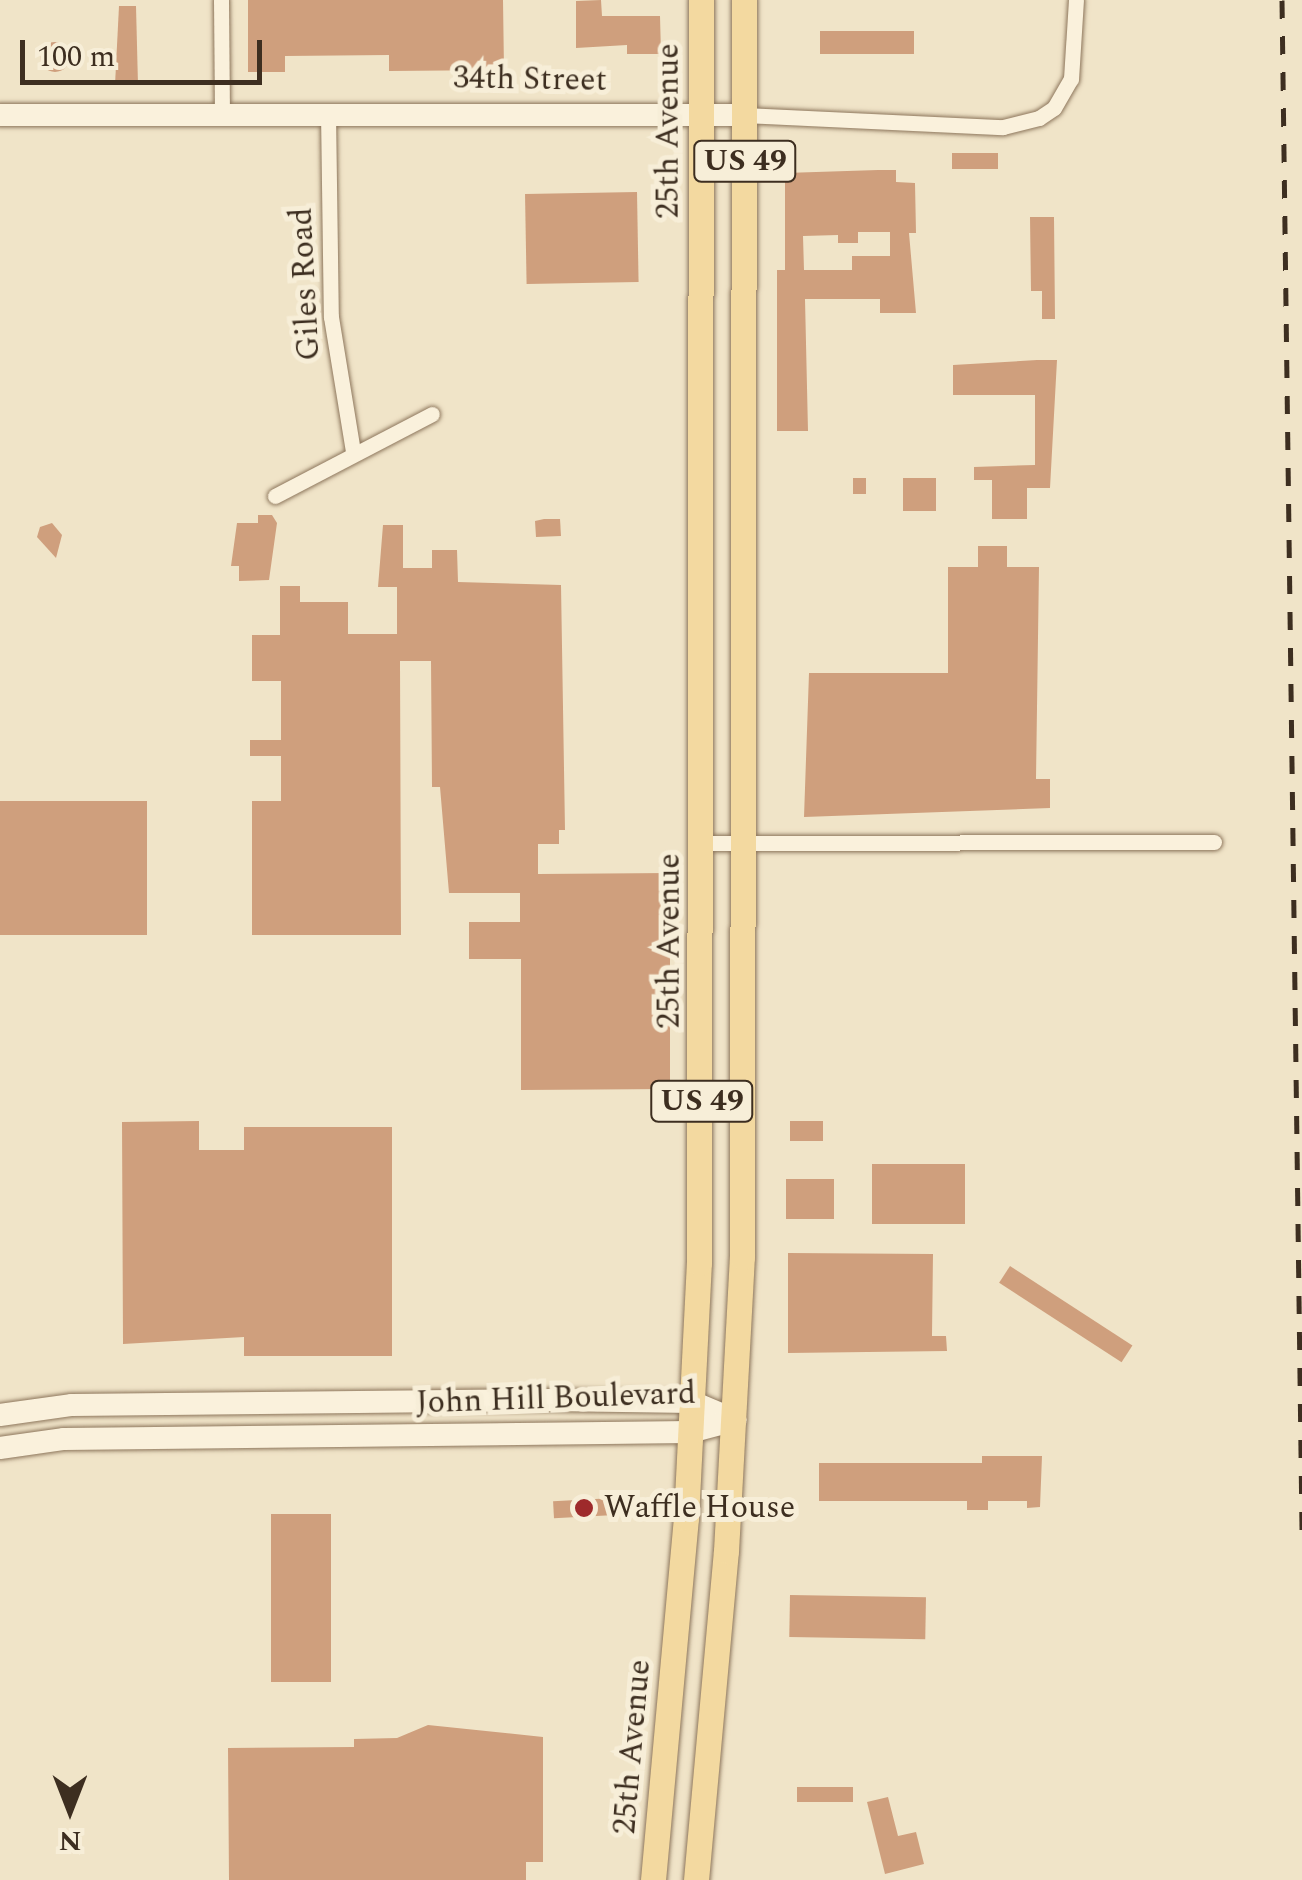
<!DOCTYPE html>
<html>
<head>
<meta charset="utf-8">
<style>
  body { margin:0 }
  #map { position:relative; width:1302px; height:1880px; overflow:hidden; background:#f0e4c8; font-family:Spectral,serif }
  div>[style] { position:absolute }
  .building>* { inset:0; background:#cf9f7d; transform-origin:0 0 }
  .round { border-radius:50% }
  .roads { filter:drop-shadow(0 0 2px #8d765c) drop-shadow(0 0 2px #8d765c) }
  .street>* { height:15px; margin:-7.5px; padding:0 7.5px; transform-origin:7.5px; border-radius:7.5px; background:#faf1dc }
  .secondary>* { height:22px; margin:-11px; padding:0 11px; transform-origin:11px; border-radius:11px; background:#faf1dc }
  .primary>* { height:25px; margin:-12.5px; padding:0 12.5px; transform-origin:12.5px; border-radius:12.5px; background:#f3d9a0 }
  .rail>* { height:5px; margin-top:-2.5px; transform-origin:0; background:repeating-linear-gradient(90deg,#3d2e20 0 18px,transparent 0 36px) }
  .dots>* { width:28px; height:28px; translate:-50% -50%; box-sizing:border-box; border:5px solid #f7eed8; border-radius:50% }
  span { translate:-50% -50%; white-space:nowrap; text-align:center; line-height:1.15; -webkit-text-stroke:10px #f7eed8; paint-order:stroke }
  .shield-label span { padding:2px 8px; background:#f7eed8; border:2px solid; border-radius:8px; -webkit-text-stroke-width:0 }
  .shield-label { font-size:30px; color:#3d2e20; font-weight:700 }
  .street-label { font-size:32px; color:#3d2e20 }
  .poi-label { font-size:32px; color:#3d2e20 }
  .left { translate:0 -50%; text-align:left }
  .north { position:absolute; left:20px; top:1760px; width:100px; height:100px; -webkit-text-stroke:8px #f7eed8; paint-order:stroke; rotate:180deg; font-size:28px; font-weight:700; line-height:40px; text-align:center; color:#3d2e20 }
  .north::after { content:''; display:block; margin:auto; width:35px; height:45px; background:#3d2e20; clip-path:polygon(50% 0,100% 100%,50% 72%,0 100%) }
  .scale { position:absolute; left:20px; top:40px; width:242px; height:45px; box-sizing:border-box; border:5px solid #3d2e20; border-top:0; padding-left:12px; font-size:30px; line-height:35px; white-space:nowrap; color:#3d2e20; -webkit-text-stroke:8px #f7eed8; paint-order:stroke }
</style>
</head>
<body>
<div id="map">
  <div class="building">
    <i style="clip-path:polygon(248px 0,503px 0,504px 70px,389px 71px,389px 55px,285px 56px,285px 72px,248px 72px)"></i>
    <i style="clip-path:polygon(601px 0,602px 16px,660px 16px,661px 54px,627px 54px,627px 45px,576px 48px,576px 1px)"></i>
    <i style="clip-path:polygon(119px 6px,136px 6px,138px 85px,115px 85px)"></i>
    <i style="left:914px;top:31px;width:23px;height:94px;rotate:90deg"></i>
    <i class="round" style="left:40px;top:42px;width:30px;height:30px"></i>
    <i style="left:998px;top:153px;width:16px;height:46px;rotate:90deg"></i>
    <i style="clip-path:polygon(evenodd,878px 170px,896px 170px,896px 182px,915px 183px,916px 233px,909px 233px,916px 313px,880px 313px,880px 299px,805px 299px,808px 431px,777px 431px,777px 270px,785px 270px,785px 173px,878px 170px,858px 232px,890px 232px,890px 256px,852px 256px,852px 270px,804px 270px,803px 236px,838px 235px,838px 243px,858px 243px,858px 232px)"></i>
    <i style="left:637px;top:192px;width:90px;height:112px;rotate:89deg"></i>
    <i style="clip-path:polygon(1030px 217px,1054px 217px,1055px 319px,1042px 319px,1042px 291px,1031px 291px)"></i>
    <i style="clip-path:polygon(1037px 360px,1057px 360px,1050px 488px,1027px 488px,1027px 519px,992px 519px,992px 480px,974px 480px,974px 467px,1035px 465px,1035px 395px,953px 395px,953px 365px)"></i>
    <i style="left:853px;top:478px;width:13px;height:16px"></i>
    <i style="left:903px;top:478px;width:33px;height:33px"></i>
    <i style="clip-path:polygon(258px 515px,272px 515px,277px 523px,269px 580px,239px 581px,239px 566px,231px 566px,237px 523px,258px 523px)"></i>
    <i style="clip-path:polygon(544px 519px,560px 519px,561px 536px,536px 537px,535px 521px)"></i>
    <i style="clip-path:polygon(52px 523px,62px 535px,56px 558px,37px 537px,40px 527px)"></i>
    <i style="clip-path:polygon(383px 525px,403px 525px,403px 568px,432px 568px,432px 550px,457px 550px,458px 582px,561px 585px,565px 830px,559px 830px,559px 844px,538px 844px,538px 874px,670px 873px,670px 1089px,521px 1090px,521px 959px,469px 959px,469px 922px,520px 922px,520px 893px,449px 893px,440px 787px,432px 787px,431px 661px,400px 661px,401px 935px,252px 935px,252px 801px,281px 801px,281px 756px,250px 756px,250px 740px,281px 740px,281px 681px,252px 681px,252px 635px,280px 635px,280px 586px,300px 586px,300px 602px,348px 602px,348px 634px,397px 634px,397px 587px,378px 587px)"></i>
    <i style="clip-path:polygon(978px 546px,1007px 546px,1007px 567px,1039px 567px,1036px 779px,1050px 779px,1050px 808px,804px 817px,809px 673px,948px 673px,948px 567px,978px 567px)"></i>
    <i style="left:0;top:801px;width:147px;height:134px"></i>
    <i style="clip-path:polygon(199px 1121px,199px 1150px,244px 1150px,244px 1127px,392px 1127px,392px 1356px,244px 1356px,244px 1337px,123px 1344px,122px 1122px)"></i>
    <i style="left:790px;top:1121px;width:33px;height:20px"></i>
    <i style="left:965px;top:1164px;width:60px;height:93px;rotate:90deg"></i>
    <i style="left:786px;top:1179px;width:48px;height:40px"></i>
    <i style="clip-path:polygon(788px 1253px,933px 1254px,932px 1336px,946px 1336px,947px 1351px,788px 1353px)"></i>
    <i style="left:1010px;top:1266px;width:146px;height:20px;rotate:33deg"></i>
    <i style="clip-path:polygon(982px 1456px,1042px 1456px,1040px 1507px,1027px 1508px,1027px 1501px,988px 1501px,988px 1510px,967px 1510px,967px 1501px,819px 1501px,819px 1463px,982px 1463px)"></i>
    <i style="left:614px;top:1498px;width:17px;height:61px;rotate:87deg"></i>
    <i style="left:271px;top:1514px;width:60px;height:168px"></i>
    <i style="left:790px;top:1595px;width:136px;height:42px;rotate:1deg"></i>
    <i style="clip-path:polygon(428px 1725px,543px 1737px,543px 1862px,526px 1862px,526px 1880px,229px 1880px,228px 1748px,354px 1747px,354px 1739px,397px 1738px)"></i>
    <i style="left:797px;top:1787px;width:56px;height:15px"></i>
    <i style="clip-path:polygon(888px 1797px,898px 1836px,916px 1832px,924px 1864px,885px 1874px,867px 1802px)"></i>
  </div>
  <div class="roads">
    <div class="street">
      <i style="left:221px;top:0;width:113px;rotate:89.5deg"></i>
      <i style="left:328px;top:112px;width:205px;rotate:89.2deg"></i>
      <i style="left:331px;top:317px;width:136px;rotate:80.7deg"></i>
      <i style="left:744px;top:115px;width:259px;rotate:2.7deg"></i>
      <i style="left:1003px;top:127px;width:37px;rotate:-14deg"></i>
      <i style="left:1039px;top:118px;width:18px;rotate:-34deg"></i>
      <i style="left:1054px;top:108px;width:34px;rotate:-60deg"></i>
      <i style="left:1071px;top:79px;width:79px;rotate:-86.4deg"></i>
      <i style="left:275px;top:496px;width:177px;rotate:-27.6deg"></i>
      <i style="left:703px;top:843px;width:511px;rotate:-0.11deg"></i>
    </div>
    <div class="secondary">
      <i style="left:0;top:115px;width:744px"></i>
      <i style="left:0;top:1415px;width:73px;rotate:-7.9deg"></i>
      <i style="left:72px;top:1405px;width:480px;rotate:-0.6deg"></i>
      <i style="left:552px;top:1400px;width:140px;rotate:0.8deg"></i>
      <i style="left:692px;top:1402px;width:47px;rotate:22.7deg"></i>
      <i style="left:0;top:1448px;width:65px;rotate:-8deg"></i>
      <i style="left:64px;top:1439px;width:626px;rotate:-0.64deg"></i>
      <i style="left:690px;top:1432px;width:47px;rotate:-14.9deg"></i>
    </div>
    <div class="primary">
      <i style="left:653px;top:1880px;width:364px;rotate:-84.8deg"></i>
      <i style="left:686px;top:1518px;width:255px;rotate:-87.1deg"></i>
      <i style="left:699px;top:1263px;width:1263px;rotate:-89.91deg"></i>
      <i style="left:696px;top:1880px;width:330px;rotate:-84.8deg"></i>
      <i style="left:726px;top:1551px;width:294px;rotate:-86.9deg"></i>
      <i style="left:742px;top:1257px;width:1257px;rotate:-89.91deg"></i>
    </div>
  </div>
  <div class="rail">
    <i style="left:1282px;top:0;width:1532px;rotate:89.25deg"></i>
  </div>
  <div class="dots">
    <i style="left:584px;top:1508px;background:#9e2a2b"></i>
  </div>
  <div class="shield-label">
    <span style="left:745px;top:161px">US 49</span>
    <span style="left:702px;top:1101px">US 49</span>
  </div>
  <div class="street-label">
    <span style="left:530px;top:80px;rotate:1deg">34th Street</span>
    <span style="left:669px;top:131px;rotate:-90deg">25th Avenue</span>
    <span style="left:306px;top:284px;rotate:-93deg">Giles Road</span>
    <span style="left:670px;top:941px;rotate:-90deg">25th Avenue</span>
    <span style="left:556px;top:1399px;rotate:-2deg">John Hill Boulevard</span>
    <span style="left:633px;top:1747px;rotate:-85deg">25th Avenue</span>
  </div>
  <div class="poi-label">
    <span class="left" style="left:604px;top:1508px">Waffle House</span>
  </div>
  <div class="north">N</div>
  <div class="scale">100 m</div>
</div>
</body>
</html>
